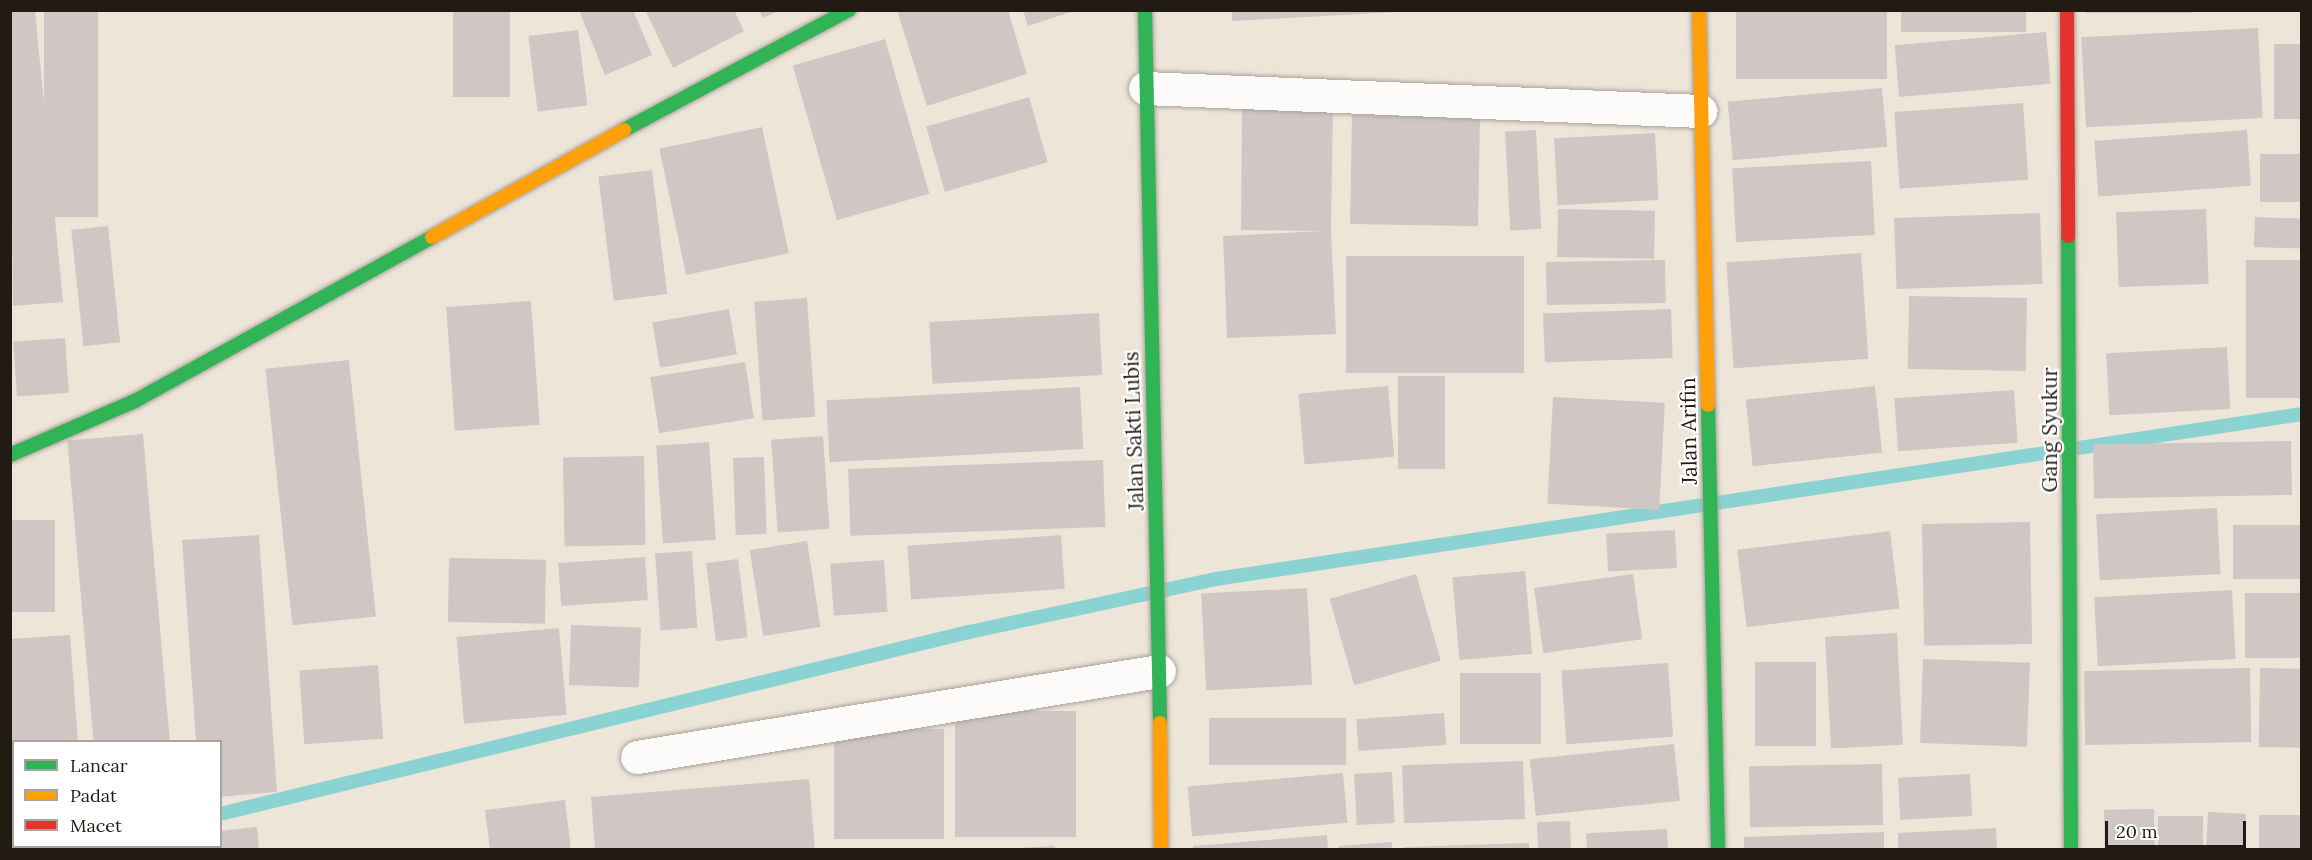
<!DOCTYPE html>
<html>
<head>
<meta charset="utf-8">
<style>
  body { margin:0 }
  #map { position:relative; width:2312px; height:860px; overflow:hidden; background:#eee5d9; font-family:Lora,serif }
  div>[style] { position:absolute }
  .stream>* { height:14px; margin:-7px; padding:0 7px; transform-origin:7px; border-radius:7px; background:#8bd3d2 }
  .building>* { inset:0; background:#d0c7c5; transform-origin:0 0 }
  .roads { filter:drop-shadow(0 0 2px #a9a299) drop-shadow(0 0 2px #a9a299) }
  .street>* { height:33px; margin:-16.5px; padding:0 16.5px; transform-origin:16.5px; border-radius:16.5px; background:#fcfbf9 }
  .fast>* { height:14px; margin:-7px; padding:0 7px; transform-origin:7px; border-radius:7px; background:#30b455 }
  .slow>* { height:14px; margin:-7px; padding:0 7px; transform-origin:7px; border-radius:7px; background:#ff9f0a }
  .jam>* { height:14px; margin:-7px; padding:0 7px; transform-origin:7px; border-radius:7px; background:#e5322d }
  span { translate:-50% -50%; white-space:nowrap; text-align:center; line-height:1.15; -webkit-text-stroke:4.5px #fff; paint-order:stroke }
  .street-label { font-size:21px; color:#211b13 }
  .frame { position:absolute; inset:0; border:12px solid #211b13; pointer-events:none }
  .legend { position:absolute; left:12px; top:740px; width:210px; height:108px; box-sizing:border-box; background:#fff; border:2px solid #a6a4a1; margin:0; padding:8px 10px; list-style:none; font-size:18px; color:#211b13 }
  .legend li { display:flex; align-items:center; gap:12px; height:30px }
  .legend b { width:30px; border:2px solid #a6a4a1 }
  .scale { position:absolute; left:2105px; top:821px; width:141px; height:27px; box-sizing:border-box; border:3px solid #211b13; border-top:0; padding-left:8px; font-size:18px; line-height:21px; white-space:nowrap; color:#211b13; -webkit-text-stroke:4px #fff; paint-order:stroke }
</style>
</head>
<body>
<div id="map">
  <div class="stream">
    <i style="left:220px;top:814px;width:771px;rotate:-13.66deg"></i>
    <i style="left:969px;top:632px;width:253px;rotate:-12.1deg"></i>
    <i style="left:1216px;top:579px;width:1098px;rotate:-8.64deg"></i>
    <i style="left:159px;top:850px;width:6px;rotate:-45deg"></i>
  </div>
  <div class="building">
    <i style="clip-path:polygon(10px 10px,35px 10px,63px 302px,13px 306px)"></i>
    <i style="left:44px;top:10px;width:54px;height:207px"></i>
    <i style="left:453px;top:10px;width:57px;height:87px"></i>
    <i style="clip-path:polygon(579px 10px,633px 10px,652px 55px,605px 75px)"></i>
    <i style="clip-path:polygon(645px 10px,734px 10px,744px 31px,673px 68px)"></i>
    <i style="clip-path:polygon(759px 10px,781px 10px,763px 18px)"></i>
    <i style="clip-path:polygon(897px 10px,1008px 10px,1027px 74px,927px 106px)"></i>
    <i style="clip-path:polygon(1023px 10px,1074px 10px,1074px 11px,1028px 26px)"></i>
    <i style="clip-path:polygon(1232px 10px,1397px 10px,1397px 12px,1232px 21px)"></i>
    <i style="left:1736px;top:10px;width:151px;height:69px"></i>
    <i style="left:1901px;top:10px;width:125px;height:22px"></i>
    <i style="left:2086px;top:10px;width:106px;height:3px"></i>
    <i style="left:2258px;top:28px;width:90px;height:177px;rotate:87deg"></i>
    <i style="left:578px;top:30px;width:76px;height:50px;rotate:83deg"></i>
    <i style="left:2046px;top:32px;width:52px;height:152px;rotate:85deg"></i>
    <i style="left:885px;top:39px;width:161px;height:96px;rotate:74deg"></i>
    <i style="left:2274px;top:44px;width:28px;height:75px"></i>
    <i style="left:1882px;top:88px;width:59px;height:155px;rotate:85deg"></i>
    <i style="left:1029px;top:97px;width:68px;height:107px;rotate:74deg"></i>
    <i style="left:2023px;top:103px;width:77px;height:129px;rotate:86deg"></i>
    <i style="clip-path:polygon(1242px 105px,1333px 105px,1331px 231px,1336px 334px,1227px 338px,1223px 236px,1322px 231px,1241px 230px)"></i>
    <i style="left:1352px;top:115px;width:128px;height:109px;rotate:1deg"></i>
    <i style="left:762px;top:127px;width:129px;height:105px;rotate:78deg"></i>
    <i style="left:1536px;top:130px;width:99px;height:31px;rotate:87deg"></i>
    <i style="left:2247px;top:130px;width:56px;height:153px;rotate:86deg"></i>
    <i style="left:1655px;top:133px;width:67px;height:101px;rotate:87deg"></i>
    <i style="left:2302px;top:154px;width:48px;height:42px;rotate:90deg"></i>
    <i style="left:1871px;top:161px;width:74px;height:139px;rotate:87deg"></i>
    <i style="left:652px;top:170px;width:125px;height:54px;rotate:83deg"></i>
    <i style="left:1558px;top:209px;width:97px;height:48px;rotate:1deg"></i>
    <i style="left:2206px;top:209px;width:75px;height:90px;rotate:88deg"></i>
    <i style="left:2040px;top:213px;width:71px;height:146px;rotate:88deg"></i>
    <i style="left:2255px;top:217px;width:47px;height:30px;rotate:2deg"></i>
    <i style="left:108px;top:226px;width:117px;height:37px;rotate:84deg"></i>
    <i style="left:1861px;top:253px;width:106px;height:135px;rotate:86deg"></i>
    <i style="left:1346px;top:256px;width:178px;height:117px"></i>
    <i style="left:1665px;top:260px;width:43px;height:119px;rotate:89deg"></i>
    <i style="left:2246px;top:260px;width:56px;height:138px"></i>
    <i style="left:1909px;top:296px;width:118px;height:73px;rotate:1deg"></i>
    <i style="left:807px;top:298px;width:119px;height:53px;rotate:86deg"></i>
    <i style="left:531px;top:301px;width:124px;height:85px;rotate:86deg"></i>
    <i style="left:729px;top:309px;width:46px;height:78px;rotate:80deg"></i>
    <i style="left:1671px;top:309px;width:49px;height:128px;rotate:88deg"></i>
    <i style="left:1099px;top:313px;width:62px;height:170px;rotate:87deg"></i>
    <i style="left:65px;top:338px;width:55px;height:52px;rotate:86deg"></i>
    <i style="left:2227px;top:347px;width:62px;height:121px;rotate:87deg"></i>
    <i style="left:349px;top:360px;width:258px;height:84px;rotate:84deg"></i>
    <i style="left:745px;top:362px;width:57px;height:96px;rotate:81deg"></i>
    <i style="left:1398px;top:376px;width:47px;height:93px"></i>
    <i style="left:1388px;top:386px;width:71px;height:90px;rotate:85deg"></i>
    <i style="left:1875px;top:386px;width:67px;height:130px;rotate:84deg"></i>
    <i style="left:1080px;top:387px;width:62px;height:254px;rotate:87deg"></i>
    <i style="left:2014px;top:390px;width:53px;height:120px;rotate:86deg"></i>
    <i style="left:1553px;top:397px;width:112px;height:107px;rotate:3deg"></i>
    <i style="left:143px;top:434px;width:309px;height:76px;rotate:85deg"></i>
    <i style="left:823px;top:436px;width:93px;height:52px;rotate:86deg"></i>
    <i style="left:2291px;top:441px;width:54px;height:198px;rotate:89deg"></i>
    <i style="left:709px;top:442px;width:98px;height:53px;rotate:86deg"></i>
    <i style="left:644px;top:456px;width:89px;height:81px;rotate:89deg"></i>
    <i style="left:764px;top:457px;width:77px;height:31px;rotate:88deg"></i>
    <i style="left:1103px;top:460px;width:67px;height:255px;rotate:88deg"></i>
    <i style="left:2217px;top:508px;width:66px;height:121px;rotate:87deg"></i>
    <i style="left:10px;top:520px;width:45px;height:92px"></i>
    <i style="left:2030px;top:522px;width:122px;height:108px;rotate:89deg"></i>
    <i style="left:2302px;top:525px;width:54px;height:69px;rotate:90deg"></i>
    <i style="left:1675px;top:530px;width:38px;height:69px;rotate:87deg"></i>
    <i style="left:1890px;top:531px;width:78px;height:154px;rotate:83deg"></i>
    <i style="clip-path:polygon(259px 535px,277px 792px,220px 797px,220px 742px,196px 742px,182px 540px)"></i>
    <i style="left:1061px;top:535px;width:54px;height:154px;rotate:86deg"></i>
    <i style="left:807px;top:541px;width:87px;height:58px;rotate:81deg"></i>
    <i style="left:692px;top:551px;width:77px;height:37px;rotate:86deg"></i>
    <i style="left:645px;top:557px;width:43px;height:87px;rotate:86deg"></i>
    <i style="left:449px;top:558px;width:97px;height:64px;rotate:1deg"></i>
    <i style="left:738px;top:559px;width:79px;height:32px;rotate:83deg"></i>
    <i style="left:884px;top:560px;width:52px;height:54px;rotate:86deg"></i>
    <i style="left:1525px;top:571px;width:83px;height:73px;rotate:85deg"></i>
    <i style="left:1416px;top:574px;width:90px;height:90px;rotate:74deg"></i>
    <i style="left:1633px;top:574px;width:66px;height:100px;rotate:82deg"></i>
    <i style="left:1307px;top:588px;width:97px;height:106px;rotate:87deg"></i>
    <i style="left:2232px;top:590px;width:69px;height:138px;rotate:87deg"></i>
    <i style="left:2302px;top:593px;width:65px;height:57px;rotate:90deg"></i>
    <i style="left:571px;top:625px;width:70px;height:60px;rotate:2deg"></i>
    <i style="left:559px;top:628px;width:87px;height:103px;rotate:85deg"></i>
    <i style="left:1897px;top:633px;width:112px;height:72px;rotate:87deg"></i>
    <i style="clip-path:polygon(70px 635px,78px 742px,14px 742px,10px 790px,10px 639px)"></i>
    <i style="left:1923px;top:659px;width:107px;height:84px;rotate:2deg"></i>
    <i style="left:1816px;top:662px;width:84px;height:61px;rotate:90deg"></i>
    <i style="left:1668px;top:663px;width:74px;height:107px;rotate:86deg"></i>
    <i style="left:378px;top:665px;width:74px;height:79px;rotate:86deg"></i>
    <i style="left:2250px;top:668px;width:74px;height:166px;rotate:89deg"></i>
    <i style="left:2260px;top:668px;width:42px;height:79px;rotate:1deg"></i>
    <i style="left:1541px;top:673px;width:71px;height:81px;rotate:90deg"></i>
    <i style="left:955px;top:711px;width:121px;height:126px"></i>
    <i style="left:1444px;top:713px;width:32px;height:88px;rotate:86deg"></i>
    <i style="left:1346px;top:718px;width:47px;height:137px;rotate:90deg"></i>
    <i style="left:834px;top:729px;width:110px;height:110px"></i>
    <i style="left:1674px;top:744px;width:57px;height:145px;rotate:84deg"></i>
    <i style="left:1523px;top:761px;width:58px;height:121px;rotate:88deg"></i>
    <i style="left:1882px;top:764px;width:61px;height:133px;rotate:89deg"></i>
    <i style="left:1392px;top:772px;width:51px;height:38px;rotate:87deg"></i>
    <i style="left:1343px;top:773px;width:50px;height:156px;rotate:85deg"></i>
    <i style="left:1970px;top:774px;width:42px;height:72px;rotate:87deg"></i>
    <i style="clip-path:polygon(809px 779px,815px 850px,595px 850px,591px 797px)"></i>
    <i style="clip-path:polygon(565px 800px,571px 850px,490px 850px,485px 810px)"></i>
    <i style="left:2154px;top:809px;width:41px;height:50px;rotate:89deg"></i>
    <i style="left:2208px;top:812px;width:38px;height:38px;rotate:3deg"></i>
    <i style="clip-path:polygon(10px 815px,14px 815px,14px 834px,12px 834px)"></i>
    <i style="left:2259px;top:815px;width:43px;height:35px"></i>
    <i style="left:2203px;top:816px;width:34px;height:45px;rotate:90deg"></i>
    <i style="left:1570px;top:821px;width:29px;height:33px;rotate:88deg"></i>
    <i style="clip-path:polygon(257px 827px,259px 850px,211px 850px,220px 846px,220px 831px)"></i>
    <i style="clip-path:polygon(1996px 828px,1997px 850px,1898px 850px,1898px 833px)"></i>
    <i style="left:1667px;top:829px;width:21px;height:81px;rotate:87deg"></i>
    <i style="clip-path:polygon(1884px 832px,1884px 850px,1744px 850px,1744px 837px)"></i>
    <i style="clip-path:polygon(1327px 835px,1328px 850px,1193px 850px,1193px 846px)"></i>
    <i style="clip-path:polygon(1392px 842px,1392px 850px,1339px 850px,1339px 846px)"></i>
    <i style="clip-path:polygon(1529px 843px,1529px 850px,1404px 850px,1404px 847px)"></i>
    <i style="left:13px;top:846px;width:74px;height:4px"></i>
    <i style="clip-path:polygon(1055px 846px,1055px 850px,1017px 850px,1017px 848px)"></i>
  </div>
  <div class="roads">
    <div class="street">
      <i style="left:1145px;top:88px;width:556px;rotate:2.37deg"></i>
      <i style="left:637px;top:757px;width:529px;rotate:-9.36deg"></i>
    </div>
    <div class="fast">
      <i style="left:1145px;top:10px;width:713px;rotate:88.79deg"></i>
      <i style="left:624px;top:130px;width:255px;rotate:-28.1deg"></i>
      <i style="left:2068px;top:236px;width:614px;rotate:89.72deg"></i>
      <i style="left:1708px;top:405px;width:445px;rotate:88.7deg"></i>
      <i style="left:10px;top:455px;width:136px;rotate:-23.4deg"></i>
      <i style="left:135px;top:401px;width:339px;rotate:-28.9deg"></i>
    </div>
    <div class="slow">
      <i style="left:1699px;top:10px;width:395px;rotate:88.7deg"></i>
      <i style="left:432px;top:237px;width:220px;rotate:-29.1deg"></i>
      <i style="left:1160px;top:723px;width:127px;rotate:89.5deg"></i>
    </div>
    <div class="jam">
      <i style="left:2067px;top:10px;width:226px;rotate:89.7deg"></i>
    </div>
  </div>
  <div class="street-label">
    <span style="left:2050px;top:430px;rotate:-90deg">Gang Syukur</span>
    <span style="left:1134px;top:431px;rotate:-92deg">Jalan Sakti Lubis</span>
    <span style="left:1689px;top:431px;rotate:-91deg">Jalan Arifin</span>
  </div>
  <div class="frame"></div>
  <ul class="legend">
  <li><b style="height:8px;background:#30b455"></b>Lancar</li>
  <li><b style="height:8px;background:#ff9f0a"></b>Padat</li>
  <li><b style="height:8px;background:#e5322d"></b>Macet</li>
  </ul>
  <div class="scale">20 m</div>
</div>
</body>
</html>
